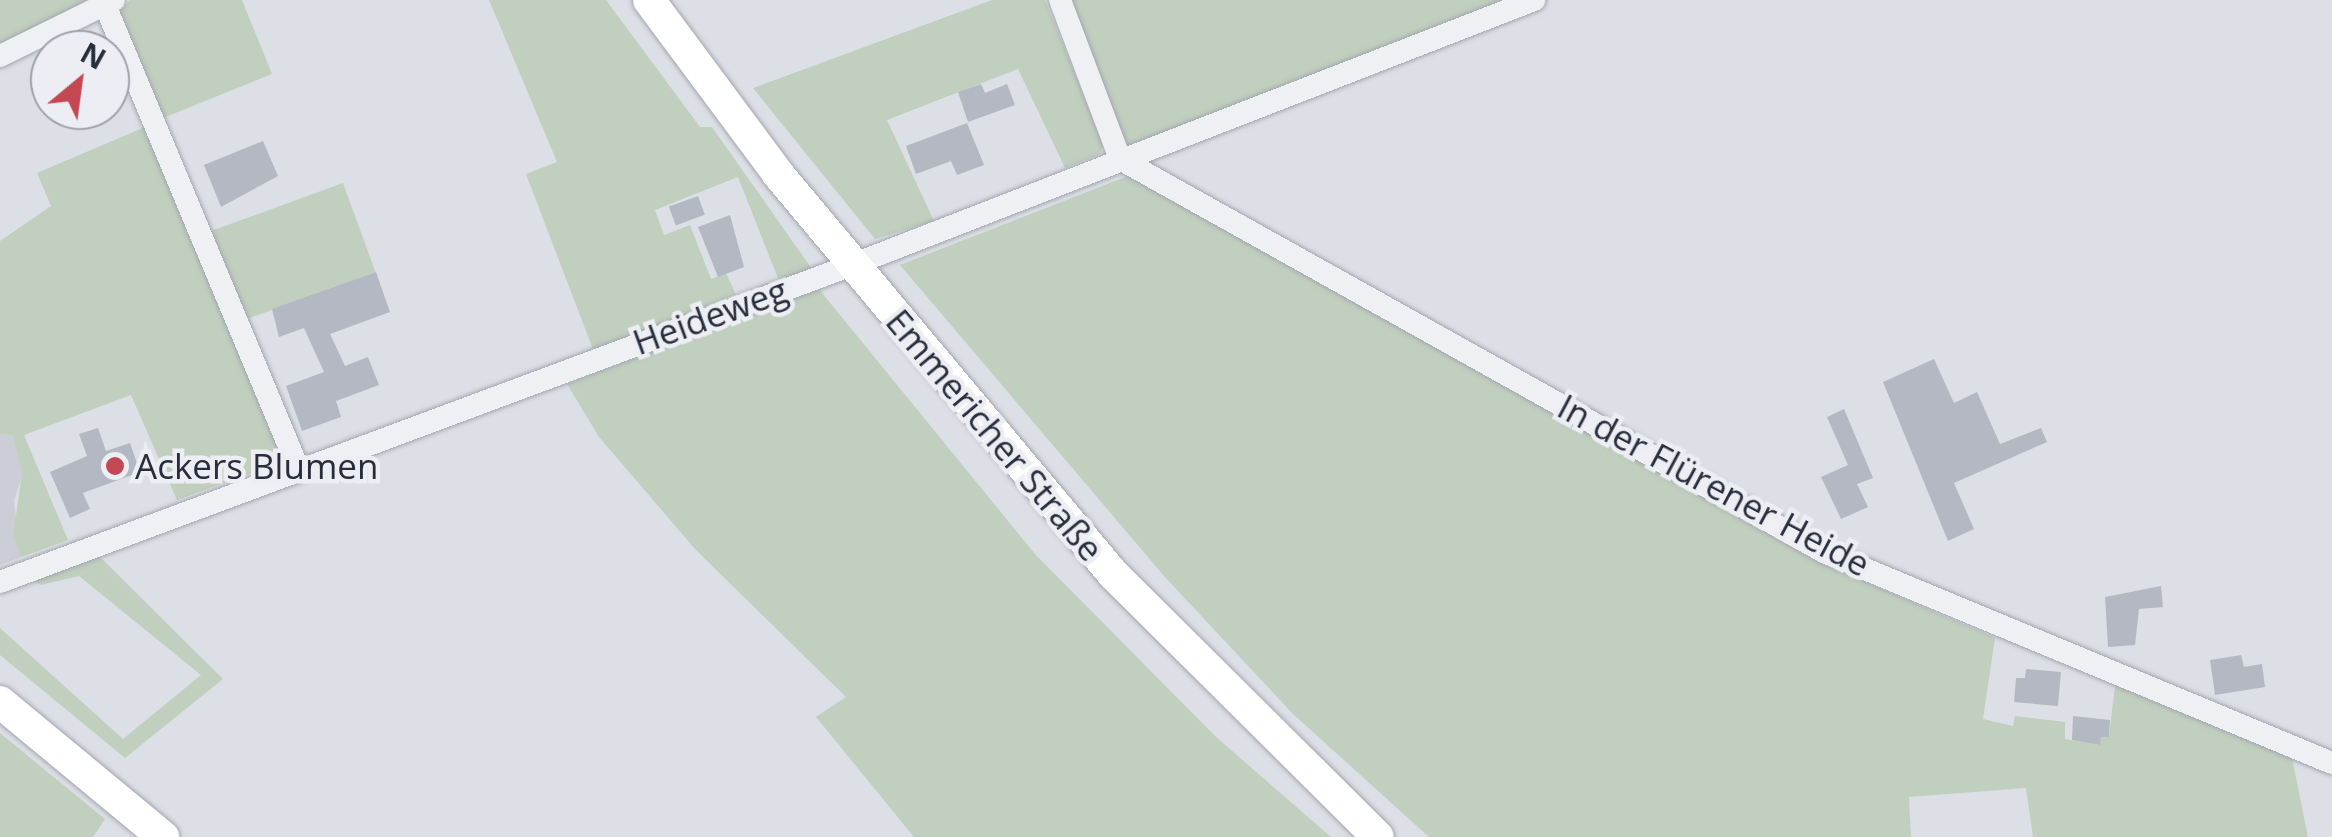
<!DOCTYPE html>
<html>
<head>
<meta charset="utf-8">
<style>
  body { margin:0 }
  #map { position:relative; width:2332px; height:837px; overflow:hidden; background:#dcdfe5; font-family:"Open Sans",sans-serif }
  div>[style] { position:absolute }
  .built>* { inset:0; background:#cbced7 }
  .green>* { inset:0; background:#c1cfbe; transform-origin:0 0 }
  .building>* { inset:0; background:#b4b8c2; transform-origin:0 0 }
  .roads { filter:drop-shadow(0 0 2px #a2a6af) drop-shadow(0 0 2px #a2a6af) }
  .street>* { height:22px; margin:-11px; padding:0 11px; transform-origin:11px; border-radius:11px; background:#eff0f4 }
  .secondary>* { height:32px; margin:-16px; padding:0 16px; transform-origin:16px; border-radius:16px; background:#fff }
  .dots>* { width:28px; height:28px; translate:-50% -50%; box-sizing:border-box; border:5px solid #eceef3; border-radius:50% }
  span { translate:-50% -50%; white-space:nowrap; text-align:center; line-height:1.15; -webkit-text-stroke:9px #eceef3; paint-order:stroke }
  .street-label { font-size:35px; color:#272d3b }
  .poi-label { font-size:35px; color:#272d3b }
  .left { translate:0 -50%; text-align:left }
  .north { position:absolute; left:30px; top:30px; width:100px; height:100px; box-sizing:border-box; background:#eceef3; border:2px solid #9da1a9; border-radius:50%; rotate:29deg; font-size:28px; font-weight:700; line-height:40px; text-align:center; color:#272d3b }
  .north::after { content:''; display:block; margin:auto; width:35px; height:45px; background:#c44853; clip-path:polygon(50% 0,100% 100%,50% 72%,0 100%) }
</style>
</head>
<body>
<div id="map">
  <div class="built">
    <i style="clip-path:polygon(0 434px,13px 436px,23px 472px,14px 501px,21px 557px,0 565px)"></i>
  </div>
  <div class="green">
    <i style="clip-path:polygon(0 0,88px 0,0 44px)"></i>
    <i style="clip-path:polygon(130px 0,242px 0,272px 74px,163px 118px,119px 13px)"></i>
    <i style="clip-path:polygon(489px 0,606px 0,700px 127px,712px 127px,812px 269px,781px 286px,738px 177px,655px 210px,664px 235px,690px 225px,711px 279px,726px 273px,737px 297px,594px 352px,526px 174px,557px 162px)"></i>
    <i style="clip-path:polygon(992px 0,1045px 0,1103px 144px,1100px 154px,1065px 168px,1018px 69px,887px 120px,934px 221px,875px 239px,753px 88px)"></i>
    <i style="clip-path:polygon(1066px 0,1512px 0,1134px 149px,1123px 144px)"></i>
    <i style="clip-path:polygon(145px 127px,284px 461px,177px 500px,131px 395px,24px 435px,68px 540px,21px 557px,13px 537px,22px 472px,13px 436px,0 434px,0 241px,51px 206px,37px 173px)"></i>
    <i style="clip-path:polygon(1133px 174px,1812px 559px,1995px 638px,1983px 719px,2013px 726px,2015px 716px,2065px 722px,2065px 739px,2099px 745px,2101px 737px,2109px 737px,2115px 685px,2292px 758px,2308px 837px,2033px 837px,2026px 788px,1909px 797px,1911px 837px,1429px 837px,1293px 714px,1164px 576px,900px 265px)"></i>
    <i style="left:343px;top:183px;width:95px;height:142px;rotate:70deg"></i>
    <i style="clip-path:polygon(818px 288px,1035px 554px,1215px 736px,1331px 837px,914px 837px,816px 717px,846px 697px,695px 549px,599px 437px,567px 384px)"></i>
    <i style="clip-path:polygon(98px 555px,223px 679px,125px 758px,0 655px,0 628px,123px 739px,201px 675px,79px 576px,41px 585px,32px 580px)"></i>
    <i style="clip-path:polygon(0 733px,105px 819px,93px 837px,0 837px)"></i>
  </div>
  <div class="building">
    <i style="clip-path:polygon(981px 84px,985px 93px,1007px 84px,1015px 105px,968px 122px,958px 92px)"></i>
    <i style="clip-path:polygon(967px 123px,984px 165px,957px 175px,951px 161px,916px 174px,906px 146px)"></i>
    <i style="clip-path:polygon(263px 141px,278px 176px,221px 207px,204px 165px)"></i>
    <i style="left:698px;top:196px;width:20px;height:31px;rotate:70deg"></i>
    <i style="clip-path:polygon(730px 215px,744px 267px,718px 277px,698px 227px)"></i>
    <i style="clip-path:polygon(376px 272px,390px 312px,330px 334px,345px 366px,368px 357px,379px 385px,336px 401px,341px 417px,302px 431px,286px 386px,324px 372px,304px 328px,279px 337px,272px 309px)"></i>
    <i style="clip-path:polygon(1934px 359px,1954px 403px,1977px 392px,2000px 444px,2041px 428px,2047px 442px,1954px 483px,1974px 529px,1948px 541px,1883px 382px)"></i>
    <i style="clip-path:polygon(1844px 409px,1873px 478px,1857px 484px,1868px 507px,1841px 519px,1821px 477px,1848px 465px,1827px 417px)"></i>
    <i style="clip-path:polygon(98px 428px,106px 451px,130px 443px,140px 472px,83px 493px,90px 509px,70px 518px,50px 472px,87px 456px,79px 434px)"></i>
    <i style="clip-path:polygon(2161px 586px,2163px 607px,2139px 609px,2135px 645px,2108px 647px,2105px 597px)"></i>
    <i style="clip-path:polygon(2241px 655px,2244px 667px,2262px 664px,2265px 687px,2215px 695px,2210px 660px)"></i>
    <i style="clip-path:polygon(2026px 669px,2061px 672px,2058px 706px,2014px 702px,2016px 678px,2025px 678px)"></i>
    <i style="clip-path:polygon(2073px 716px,2110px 720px,2109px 737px,2101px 737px,2100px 745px,2072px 740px)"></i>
  </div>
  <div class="roads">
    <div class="street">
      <i style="left:1060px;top:0;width:170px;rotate:69.3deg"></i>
      <i style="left:1120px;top:159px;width:806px;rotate:29.17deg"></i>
      <i style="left:1824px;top:552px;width:550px;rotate:22.56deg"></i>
      <i style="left:105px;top:5px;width:502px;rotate:67.37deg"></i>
      <i style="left:0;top:56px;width:127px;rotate:-26.2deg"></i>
      <i style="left:0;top:582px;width:909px;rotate:-20.41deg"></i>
      <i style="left:852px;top:265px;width:732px;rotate:-21.23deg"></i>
    </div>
    <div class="secondary">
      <i style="left:649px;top:0;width:217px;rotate:53.4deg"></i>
      <i style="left:778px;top:174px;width:522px;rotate:50.05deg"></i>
      <i style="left:1113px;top:574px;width:373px;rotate:44.8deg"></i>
      <i style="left:0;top:702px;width:212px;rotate:39.6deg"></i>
    </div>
  </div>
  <div class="dots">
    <i style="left:115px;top:466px;background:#c44853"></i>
  </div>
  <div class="street-label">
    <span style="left:710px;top:316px;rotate:-20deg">Heideweg</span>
    <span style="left:995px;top:435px;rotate:50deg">Emmericher Straße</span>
    <span style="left:1714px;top:485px;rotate:28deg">In der Flürener Heide</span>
  </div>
  <div class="poi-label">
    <span class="left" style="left:135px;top:466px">Ackers Blumen</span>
  </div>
  <div class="north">N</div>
</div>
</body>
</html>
